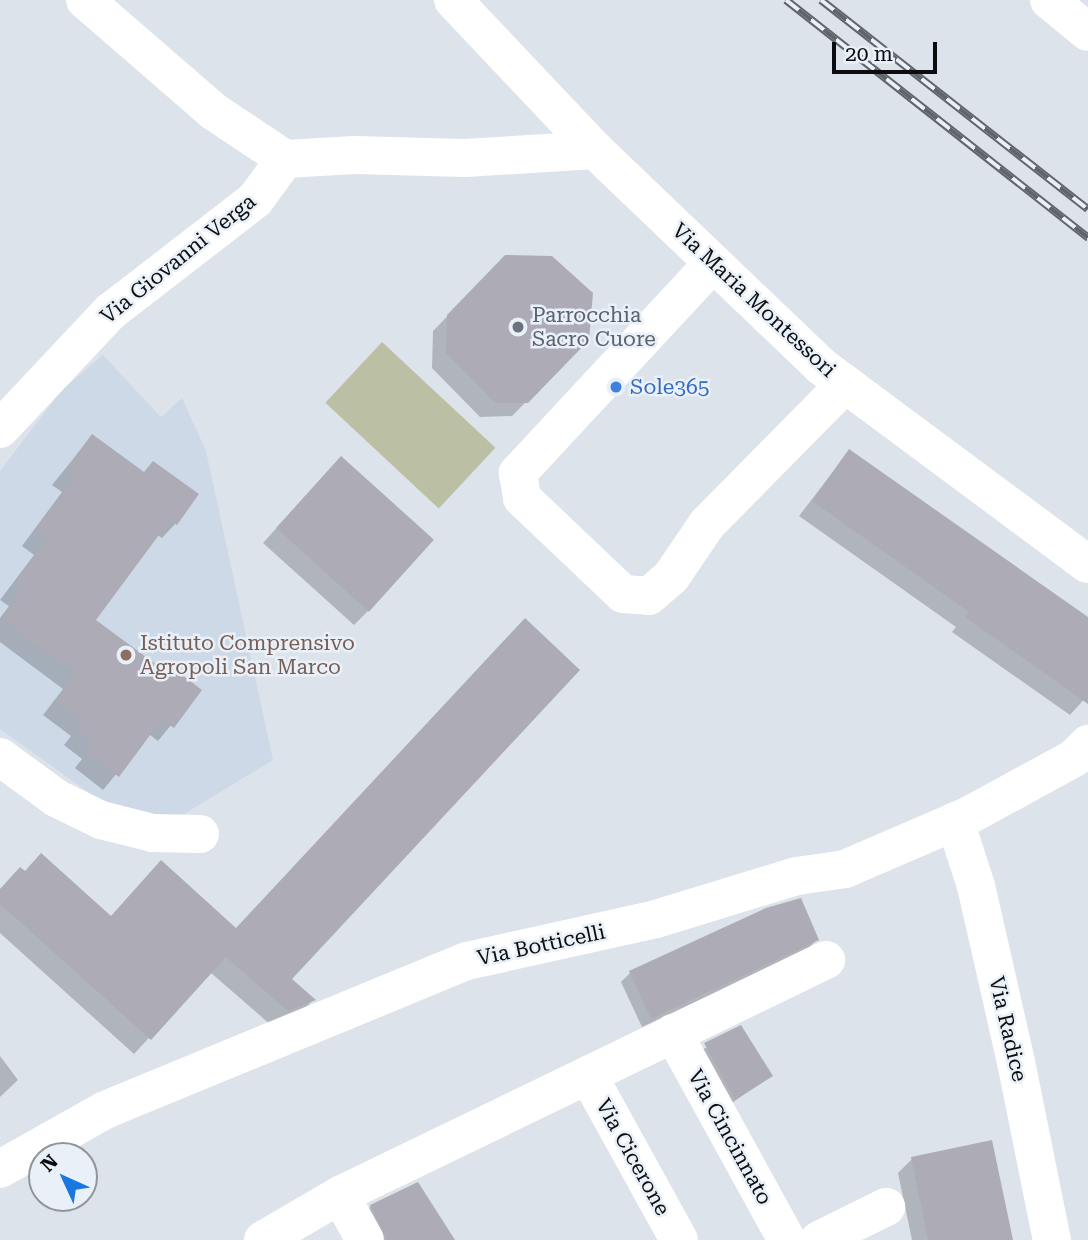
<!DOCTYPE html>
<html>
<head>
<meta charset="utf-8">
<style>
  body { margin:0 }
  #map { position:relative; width:1088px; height:1240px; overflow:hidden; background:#dce3eb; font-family:"Roboto Serif",serif }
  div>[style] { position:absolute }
  .built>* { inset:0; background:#ced9e7 }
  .green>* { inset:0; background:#bbbfa3; transform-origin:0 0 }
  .shadow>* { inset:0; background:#0003 }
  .building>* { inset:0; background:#adacb6; transform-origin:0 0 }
  .minor>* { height:38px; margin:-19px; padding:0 19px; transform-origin:19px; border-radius:19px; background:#fff }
  .rail>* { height:8px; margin-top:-4px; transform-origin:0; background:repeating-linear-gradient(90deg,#e9f0f8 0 16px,#60656a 0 32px); box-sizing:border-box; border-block:2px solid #60656a }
  .dots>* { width:19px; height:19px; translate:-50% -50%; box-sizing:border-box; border:4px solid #e9f0f8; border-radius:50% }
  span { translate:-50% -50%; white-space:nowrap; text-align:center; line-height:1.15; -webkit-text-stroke:5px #e9f0f8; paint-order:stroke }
  .street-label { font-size:21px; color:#0a0c0f }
  .worship-label { font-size:21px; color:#5b616d }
  .left { translate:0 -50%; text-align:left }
  .shop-label { font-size:21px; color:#366cbe }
  .education-label { font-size:21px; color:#785e54 }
  .north { position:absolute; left:28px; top:1142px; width:70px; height:70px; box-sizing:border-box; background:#e9f0f8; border:2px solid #90959b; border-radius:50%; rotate:315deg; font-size:19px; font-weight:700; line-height:28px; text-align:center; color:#0a0c0f }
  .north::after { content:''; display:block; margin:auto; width:24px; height:32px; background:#1977e0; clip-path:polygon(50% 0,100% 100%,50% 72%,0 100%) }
  .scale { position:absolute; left:832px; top:42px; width:105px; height:32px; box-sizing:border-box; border:4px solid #0a0c0f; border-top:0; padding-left:9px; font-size:21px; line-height:24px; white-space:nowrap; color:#0a0c0f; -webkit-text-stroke:5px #e9f0f8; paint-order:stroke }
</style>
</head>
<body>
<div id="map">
  <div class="built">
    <i style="clip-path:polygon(103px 355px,161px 417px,182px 398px,206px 451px,273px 760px,184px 814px,165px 821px,102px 802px,0 729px,0 471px,61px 391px)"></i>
  </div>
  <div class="green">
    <i style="left:382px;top:342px;width:155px;height:83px;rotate:43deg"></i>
  </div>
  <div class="shadow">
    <i style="clip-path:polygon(506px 256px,588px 339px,512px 416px,480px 417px,432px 368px,433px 331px)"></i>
    <i style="clip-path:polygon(92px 436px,176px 523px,162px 538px,157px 535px,94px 620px,172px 678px,200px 690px,158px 741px,149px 734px,103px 790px,75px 768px,82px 759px,64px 745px,71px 736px,43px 715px,63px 689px,0 642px,0 618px,9px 606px,0 600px,34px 555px,22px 546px,62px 492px,52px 485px)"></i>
    <i style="clip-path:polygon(849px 451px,1088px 619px,1088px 695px,1070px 715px,952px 632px,956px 627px,799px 516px)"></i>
    <i style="clip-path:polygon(327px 472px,368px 611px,354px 625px,263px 543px)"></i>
    <i style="clip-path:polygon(0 890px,110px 917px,236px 930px,313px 1000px,298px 1015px,272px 1026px,210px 972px,134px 1054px,0 933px)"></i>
    <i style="clip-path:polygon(817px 939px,808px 949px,642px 1027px,621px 982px,630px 973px)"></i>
    <i style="clip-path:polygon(740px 1028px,771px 1075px,725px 1108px,695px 1054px)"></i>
    <i style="clip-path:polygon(0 1056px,18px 1080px,0 1097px)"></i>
    <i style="clip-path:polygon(912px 1159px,1011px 1240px,912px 1240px,898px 1173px)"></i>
    <i style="clip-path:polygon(371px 1206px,453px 1240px,368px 1240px,357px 1220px)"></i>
  </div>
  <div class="building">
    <i style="clip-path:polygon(505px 255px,552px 256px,593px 293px,589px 340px,528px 403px,495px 403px,446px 353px,447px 315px)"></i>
    <i style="clip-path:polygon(92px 434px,144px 472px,153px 461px,199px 494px,177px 525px,170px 520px,96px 620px,173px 677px,177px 671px,202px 690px,174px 728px,162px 719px,119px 777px,87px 754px,94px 744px,76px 730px,84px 721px,56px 700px,76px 674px,1px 618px,22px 591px,13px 585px,47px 540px,35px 531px,75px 477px,65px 470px)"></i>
    <i style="clip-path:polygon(849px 449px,1088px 617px,1088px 704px,965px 617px,969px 612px,812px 501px)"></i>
    <i style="left:341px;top:456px;width:125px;height:97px;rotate:42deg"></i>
    <i style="clip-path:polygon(525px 618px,580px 670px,292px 979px,316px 1000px,288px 1011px,226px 957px,151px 1040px,0 904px,0 889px,20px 867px,25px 871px,41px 853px,111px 916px,161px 860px,236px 928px)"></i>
    <i style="clip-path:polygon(801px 898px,819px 940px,651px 1019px,629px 971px,766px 908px)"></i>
    <i style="clip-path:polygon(741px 1025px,773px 1076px,735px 1100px,704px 1043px)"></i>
    <i style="clip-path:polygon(992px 1140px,1013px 1240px,928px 1240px,911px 1157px)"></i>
    <i style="clip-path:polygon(418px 1182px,455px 1240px,387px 1240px,370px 1205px)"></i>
  </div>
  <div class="minor">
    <i style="left:85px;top:0;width:169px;rotate:40.9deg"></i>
    <i style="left:213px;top:111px;width:87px;rotate:33.7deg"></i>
    <i style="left:453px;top:0;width:207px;rotate:46.6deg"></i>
    <i style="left:595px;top:150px;width:313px;rotate:43.7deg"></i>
    <i style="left:821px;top:366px;width:332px;rotate:36.6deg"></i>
    <i style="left:1049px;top:0;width:50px;rotate:39.4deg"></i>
    <i style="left:713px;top:263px;width:287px;rotate:132.9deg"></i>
    <i style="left:518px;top:473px;width:25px;rotate:81deg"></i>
    <i style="left:522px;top:498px;width:139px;rotate:43.5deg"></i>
    <i style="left:623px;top:594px;width:26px;rotate:4deg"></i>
    <i style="left:649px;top:596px;width:29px;rotate:-41deg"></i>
    <i style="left:671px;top:577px;width:64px;rotate:-55.8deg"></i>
    <i style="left:707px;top:524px;width:197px;rotate:-45.4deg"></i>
    <i style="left:0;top:429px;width:161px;rotate:-46.8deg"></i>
    <i style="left:110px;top:312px;width:183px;rotate:-37.7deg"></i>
    <i style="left:255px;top:200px;width:51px;rotate:-53.8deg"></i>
    <i style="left:285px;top:159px;width:70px;rotate:-3.3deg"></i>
    <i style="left:355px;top:155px;width:110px;rotate:1.6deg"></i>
    <i style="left:465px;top:158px;width:130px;rotate:-3.5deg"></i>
    <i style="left:0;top:757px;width:69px;rotate:36.2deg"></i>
    <i style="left:56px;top:798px;width:50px;rotate:26.1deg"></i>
    <i style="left:101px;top:820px;width:54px;rotate:14deg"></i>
    <i style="left:153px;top:833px;width:47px;rotate:1.2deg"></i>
    <i style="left:955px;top:821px;width:68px;rotate:72.1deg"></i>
    <i style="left:976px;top:886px;width:180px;rotate:77.2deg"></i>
    <i style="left:1016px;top:1062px;width:182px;rotate:78.6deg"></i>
    <i style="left:673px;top:1033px;width:236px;rotate:61.2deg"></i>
    <i style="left:588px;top:1075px;width:188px;rotate:61.1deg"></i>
    <i style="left:0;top:1169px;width:120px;rotate:-29.3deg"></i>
    <i style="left:105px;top:1110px;width:391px;rotate:-22.4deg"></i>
    <i style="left:467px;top:961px;width:194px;rotate:-12.5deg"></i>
    <i style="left:656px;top:919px;width:147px;rotate:-17deg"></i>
    <i style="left:797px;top:876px;width:49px;rotate:-8.3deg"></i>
    <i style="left:845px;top:869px;width:132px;rotate:-23.3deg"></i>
    <i style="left:966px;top:817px;width:123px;rotate:-28.6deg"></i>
    <i style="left:1074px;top:758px;width:20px;rotate:-45deg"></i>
    <i style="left:340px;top:1195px;width:51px;rotate:60.9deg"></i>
    <i style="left:263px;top:1240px;width:89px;rotate:-30.3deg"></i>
    <i style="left:340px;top:1195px;width:540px;rotate:-25.81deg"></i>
    <i style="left:819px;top:1240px;width:75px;rotate:-26.2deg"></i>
  </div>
  <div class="rail">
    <i style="left:786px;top:0;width:385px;rotate:38.2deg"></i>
    <i style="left:821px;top:0;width:339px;rotate:38.1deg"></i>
  </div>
  <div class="dots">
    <i style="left:518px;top:327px;background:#6b7280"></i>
    <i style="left:616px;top:387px;background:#3f7fe0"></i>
    <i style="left:126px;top:655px;background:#8d6e63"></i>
  </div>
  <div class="street-label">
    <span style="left:178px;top:259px;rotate:-39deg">Via Giovanni Verga</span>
    <span style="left:754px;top:300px;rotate:43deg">Via Maria Montessori</span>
    <span style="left:541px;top:945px;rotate:-12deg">Via Botticelli</span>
    <span style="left:1008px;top:1029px;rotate:77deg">Via Radice</span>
    <span style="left:730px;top:1137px;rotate:61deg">Via Cincinnato</span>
    <span style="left:633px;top:1157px;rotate:61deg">Via Cicerone</span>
  </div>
  <div class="worship-label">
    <span class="left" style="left:532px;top:327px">Parrocchia<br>Sacro Cuore</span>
  </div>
  <div class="shop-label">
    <span class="left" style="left:630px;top:387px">Sole365</span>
  </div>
  <div class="education-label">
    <span class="left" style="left:140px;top:655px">Istituto Comprensivo<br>Agropoli San Marco</span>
  </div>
  <div class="north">N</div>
  <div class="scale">20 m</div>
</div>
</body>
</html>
